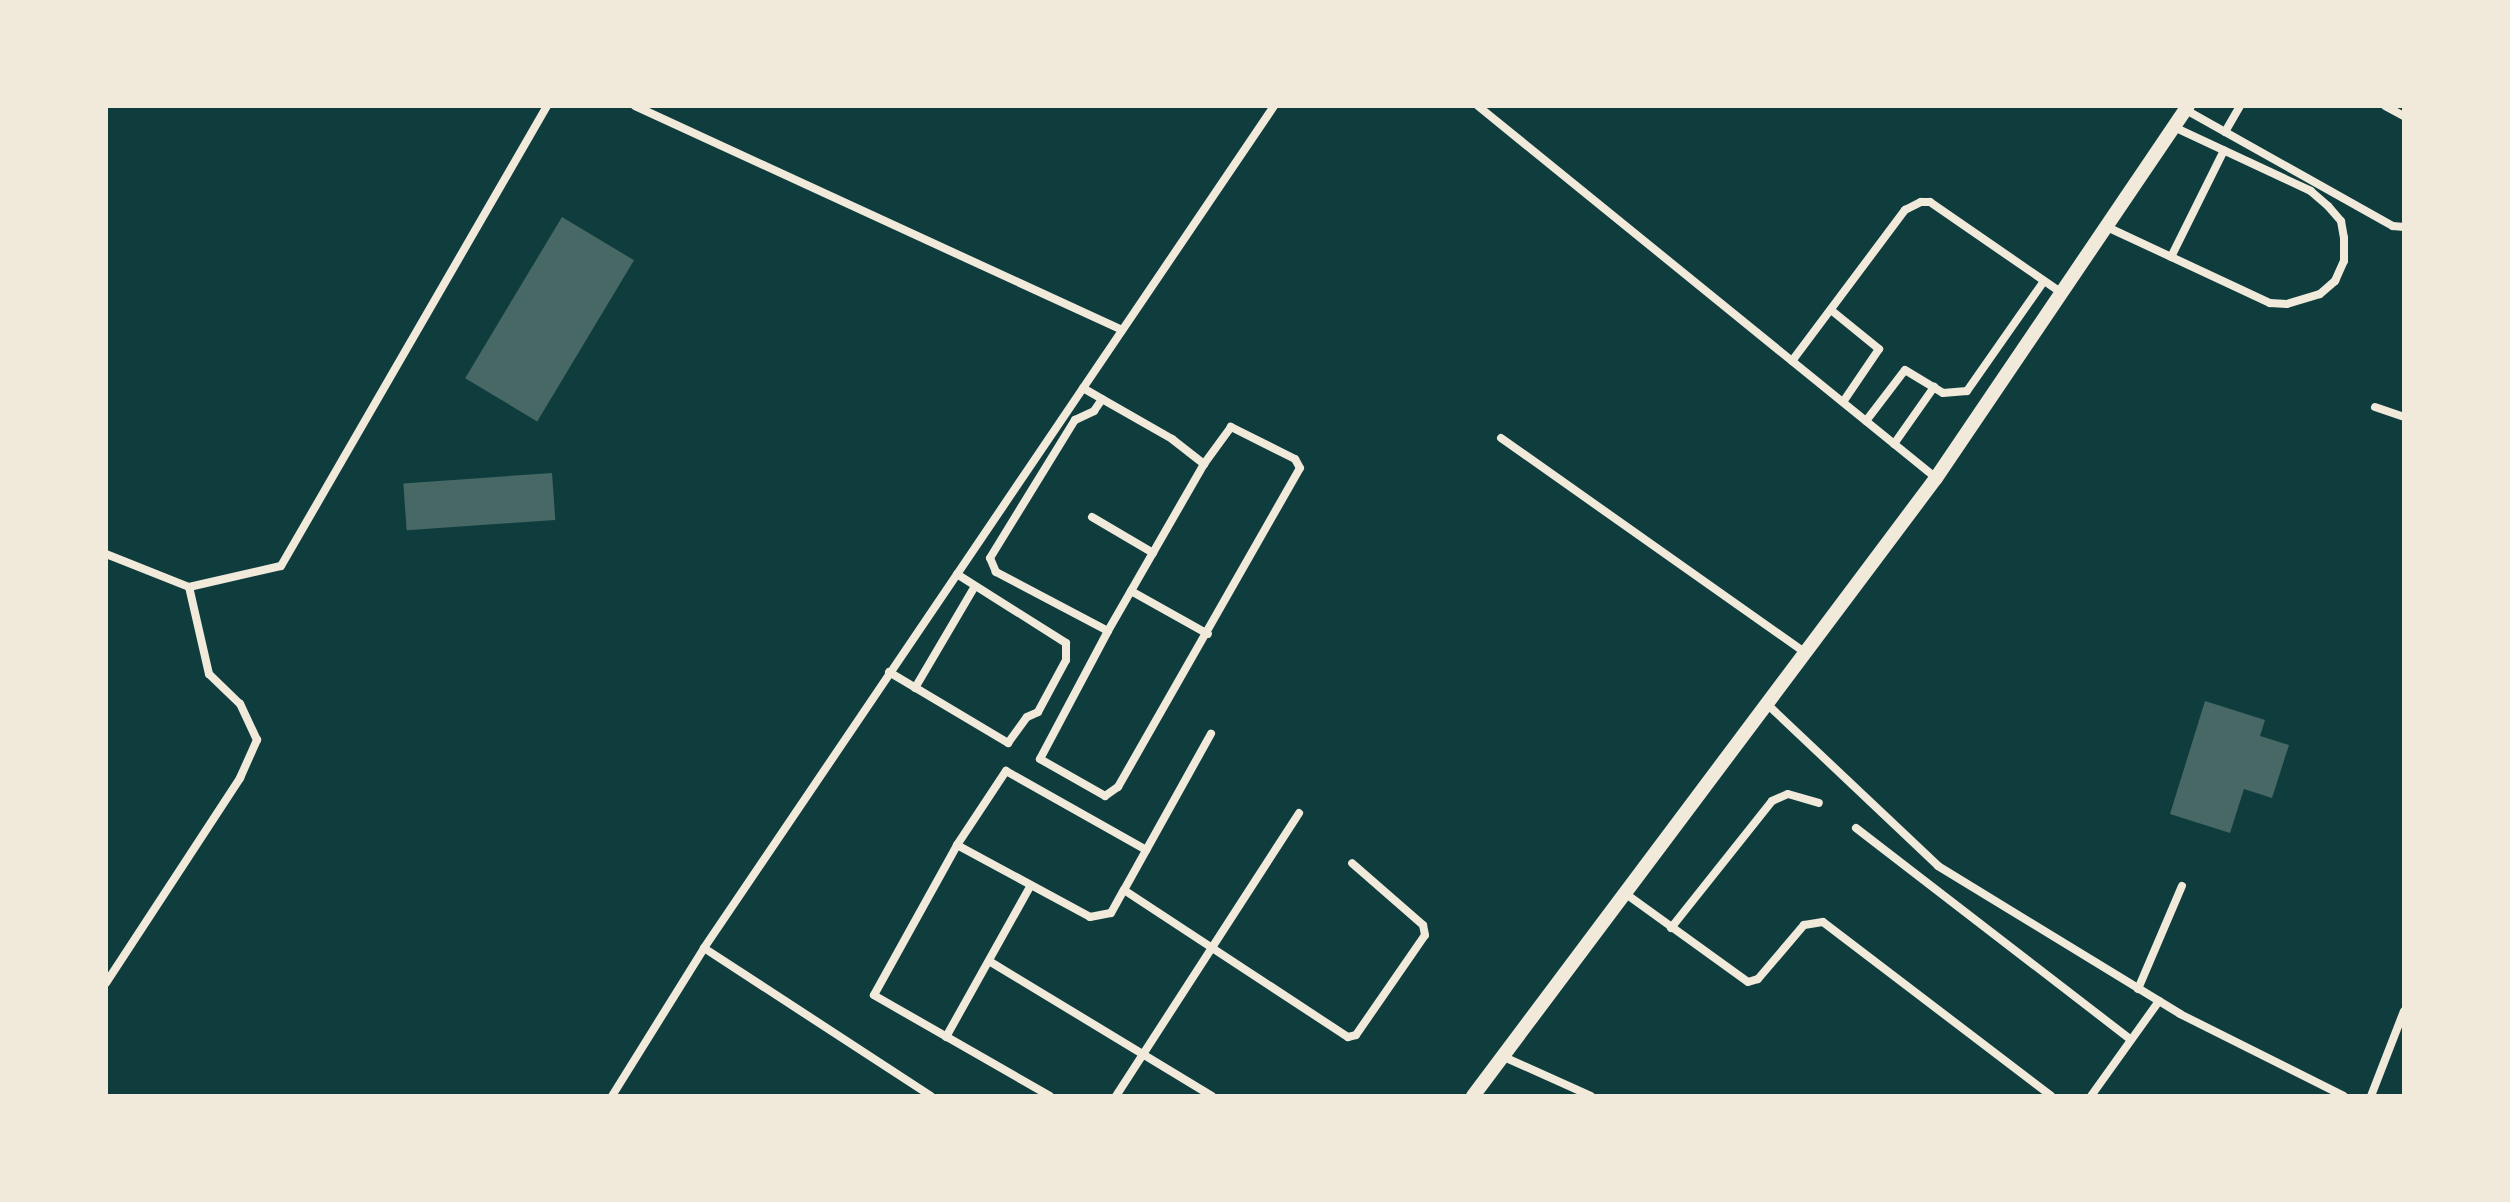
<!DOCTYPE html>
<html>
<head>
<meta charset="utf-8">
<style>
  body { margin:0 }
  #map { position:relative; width:2510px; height:1202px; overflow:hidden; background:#0f3d3e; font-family:Arial,sans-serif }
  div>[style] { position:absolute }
  .building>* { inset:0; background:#486865; transform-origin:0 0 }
  .minor>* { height:8px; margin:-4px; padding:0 4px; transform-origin:4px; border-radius:4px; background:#f1e9da }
  .tertiary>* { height:14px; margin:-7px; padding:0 7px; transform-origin:7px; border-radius:7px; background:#f1e9da }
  span { translate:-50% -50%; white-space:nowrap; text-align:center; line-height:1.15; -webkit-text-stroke:8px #f1e9da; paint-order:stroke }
  .frame { position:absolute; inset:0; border:108px solid #f1e9da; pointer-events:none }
</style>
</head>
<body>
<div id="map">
  <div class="building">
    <i style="left:562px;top:217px;width:84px;height:188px;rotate:31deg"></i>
    <i style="left:552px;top:473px;width:47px;height:149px;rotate:86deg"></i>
    <i style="clip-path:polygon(2205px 701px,2265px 720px,2260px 736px,2289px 745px,2272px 798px,2244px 789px,2230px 833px,2170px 814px)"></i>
  </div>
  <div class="minor">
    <i style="left:635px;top:106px;width:536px;rotate:24.7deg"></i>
    <i style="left:1478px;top:106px;width:590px;rotate:39.08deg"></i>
    <i style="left:2385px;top:106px;width:21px;rotate:28deg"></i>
    <i style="left:2186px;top:110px;width:237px;rotate:29.3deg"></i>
    <i style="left:2393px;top:226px;width:11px;rotate:5deg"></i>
    <i style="left:2225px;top:132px;width:30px;rotate:-60deg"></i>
    <i style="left:2107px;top:227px;width:180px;rotate:25deg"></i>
    <i style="left:2270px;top:303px;width:17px;rotate:3deg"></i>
    <i style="left:2287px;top:304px;width:34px;rotate:-17deg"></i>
    <i style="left:2320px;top:294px;width:20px;rotate:-41deg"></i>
    <i style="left:2335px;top:281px;width:22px;rotate:-66deg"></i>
    <i style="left:2344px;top:261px;width:23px;rotate:-90deg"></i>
    <i style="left:2344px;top:238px;width:17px;rotate:-100deg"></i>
    <i style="left:2341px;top:221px;width:20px;rotate:-131deg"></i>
    <i style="left:2328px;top:206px;width:23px;rotate:-139deg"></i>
    <i style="left:2311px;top:191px;width:151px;rotate:-155deg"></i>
    <i style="left:2171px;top:257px;width:119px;rotate:-63.6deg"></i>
    <i style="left:1831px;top:310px;width:62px;rotate:39.1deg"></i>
    <i style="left:1879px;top:349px;width:64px;rotate:124.2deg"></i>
    <i style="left:1792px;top:361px;width:189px;rotate:-53.2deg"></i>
    <i style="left:1905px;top:210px;width:18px;rotate:-27deg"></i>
    <i style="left:1921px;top:202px;width:9px"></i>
    <i style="left:1930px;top:202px;width:160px;rotate:34.6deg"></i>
    <i style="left:1083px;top:388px;width:22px;rotate:30deg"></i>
    <i style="left:1102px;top:399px;width:81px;rotate:29.7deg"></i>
    <i style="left:1172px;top:439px;width:41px;rotate:38deg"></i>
    <i style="left:1204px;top:464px;width:193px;rotate:119.9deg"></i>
    <i style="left:1108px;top:631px;width:127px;rotate:-152.2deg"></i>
    <i style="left:996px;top:572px;width:15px;rotate:-113deg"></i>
    <i style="left:990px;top:558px;width:162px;rotate:-58.4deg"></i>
    <i style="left:1075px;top:420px;width:21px;rotate:-25deg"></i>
    <i style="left:1094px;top:411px;width:14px;rotate:-56deg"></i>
    <i style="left:2375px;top:407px;width:31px;rotate:19deg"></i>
    <i style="left:1866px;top:421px;width:64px;rotate:-52.6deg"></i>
    <i style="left:1905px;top:370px;width:44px;rotate:31.2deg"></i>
    <i style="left:1943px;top:393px;width:24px;rotate:-5deg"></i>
    <i style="left:1967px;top:391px;width:134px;rotate:-55deg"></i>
    <i style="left:1501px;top:438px;width:373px;rotate:35.2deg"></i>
    <i style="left:1894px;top:444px;width:70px;rotate:-54.9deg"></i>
    <i style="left:1092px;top:517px;width:71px;rotate:30.5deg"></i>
    <i style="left:106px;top:554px;width:89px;rotate:21.7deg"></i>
    <i style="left:189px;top:587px;width:94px;rotate:-12.9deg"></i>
    <i style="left:281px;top:566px;width:531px;rotate:-59.96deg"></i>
    <i style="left:1131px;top:591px;width:88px;rotate:29.2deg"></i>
    <i style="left:1108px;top:631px;width:145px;rotate:118deg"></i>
    <i style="left:1040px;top:759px;width:75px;rotate:29.6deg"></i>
    <i style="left:1105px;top:796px;width:16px;rotate:-35deg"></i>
    <i style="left:1118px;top:787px;width:367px;rotate:-60.3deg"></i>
    <i style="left:1300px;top:468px;width:10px;rotate:-119deg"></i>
    <i style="left:1295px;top:459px;width:72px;rotate:-153.4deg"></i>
    <i style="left:1231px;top:427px;width:46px;rotate:126.1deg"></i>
    <i style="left:889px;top:672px;width:139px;rotate:30.8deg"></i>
    <i style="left:1008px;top:743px;width:32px;rotate:-54deg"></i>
    <i style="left:1027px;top:717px;width:12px;rotate:-24deg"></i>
    <i style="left:1038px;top:712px;width:59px;rotate:-61.7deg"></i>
    <i style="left:1066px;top:660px;width:17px;rotate:-90deg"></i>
    <i style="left:1066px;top:643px;width:129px;rotate:-147.7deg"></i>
    <i style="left:915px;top:688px;width:118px;rotate:-59.5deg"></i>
    <i style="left:1768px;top:705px;width:234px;rotate:43.4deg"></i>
    <i style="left:1938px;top:866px;width:284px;rotate:31.4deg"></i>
    <i style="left:2180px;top:1014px;width:183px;rotate:26.6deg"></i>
    <i style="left:1856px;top:828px;width:347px;rotate:37.6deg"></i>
    <i style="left:957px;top:845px;width:89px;rotate:-56.5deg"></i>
    <i style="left:1006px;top:771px;width:161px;rotate:29.4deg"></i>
    <i style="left:1124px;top:890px;width:179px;rotate:-60.9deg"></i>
    <i style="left:1626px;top:894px;width:150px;rotate:35.8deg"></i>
    <i style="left:1748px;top:982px;width:10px;rotate:-17deg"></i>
    <i style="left:1758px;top:979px;width:71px;rotate:-49.6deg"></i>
    <i style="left:1804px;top:925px;width:19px;rotate:-9deg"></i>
    <i style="left:1823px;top:922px;width:287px;rotate:37.3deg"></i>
    <i style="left:1671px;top:928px;width:162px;rotate:-51.5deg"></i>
    <i style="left:1772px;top:801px;width:17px;rotate:-24deg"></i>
    <i style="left:1788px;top:794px;width:32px;rotate:16deg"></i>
    <i style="left:704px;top:948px;width:271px;rotate:33.1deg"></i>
    <i style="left:989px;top:961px;width:261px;rotate:31.2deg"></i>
    <i style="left:106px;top:983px;width:245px;rotate:-56.8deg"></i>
    <i style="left:240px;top:778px;width:42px;rotate:-65.9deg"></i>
    <i style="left:257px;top:740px;width:40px;rotate:-115deg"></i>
    <i style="left:240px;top:704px;width:43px;rotate:-135.9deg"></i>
    <i style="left:209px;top:674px;width:89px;rotate:-102.9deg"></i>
    <i style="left:2138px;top:989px;width:112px;rotate:-66.9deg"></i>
    <i style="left:946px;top:1037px;width:172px;rotate:-60.8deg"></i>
    <i style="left:1504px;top:1057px;width:95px;rotate:24.1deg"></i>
    <i style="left:612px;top:1096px;width:174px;rotate:-58.1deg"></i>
    <i style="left:704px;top:948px;width:1017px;rotate:-55.9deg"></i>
    <i style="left:1050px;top:1096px;width:203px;rotate:-150.2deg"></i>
    <i style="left:874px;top:995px;width:171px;rotate:-61deg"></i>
    <i style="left:957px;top:845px;width:151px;rotate:28.4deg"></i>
    <i style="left:1090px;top:917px;width:21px;rotate:-11deg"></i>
    <i style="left:1111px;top:913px;width:26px;rotate:-61deg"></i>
    <i style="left:1124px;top:890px;width:268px;rotate:33.3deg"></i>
    <i style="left:1348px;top:1037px;width:8px;rotate:-14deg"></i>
    <i style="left:1356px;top:1035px;width:121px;rotate:-55.4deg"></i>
    <i style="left:1425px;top:935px;width:10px;rotate:-101deg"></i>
    <i style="left:1423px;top:925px;width:94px;rotate:-138.9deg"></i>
    <i style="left:1116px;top:1096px;width:337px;rotate:-57.1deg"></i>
    <i style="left:2091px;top:1096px;width:117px;rotate:-54.4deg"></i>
    <i style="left:2371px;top:1096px;width:91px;rotate:-68.8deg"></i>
  </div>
  <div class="tertiary">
    <i style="left:1473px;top:1096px;width:772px;rotate:-53.16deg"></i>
    <i style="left:1936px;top:478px;width:449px;rotate:-55.9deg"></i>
  </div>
  <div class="frame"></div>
</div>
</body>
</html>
